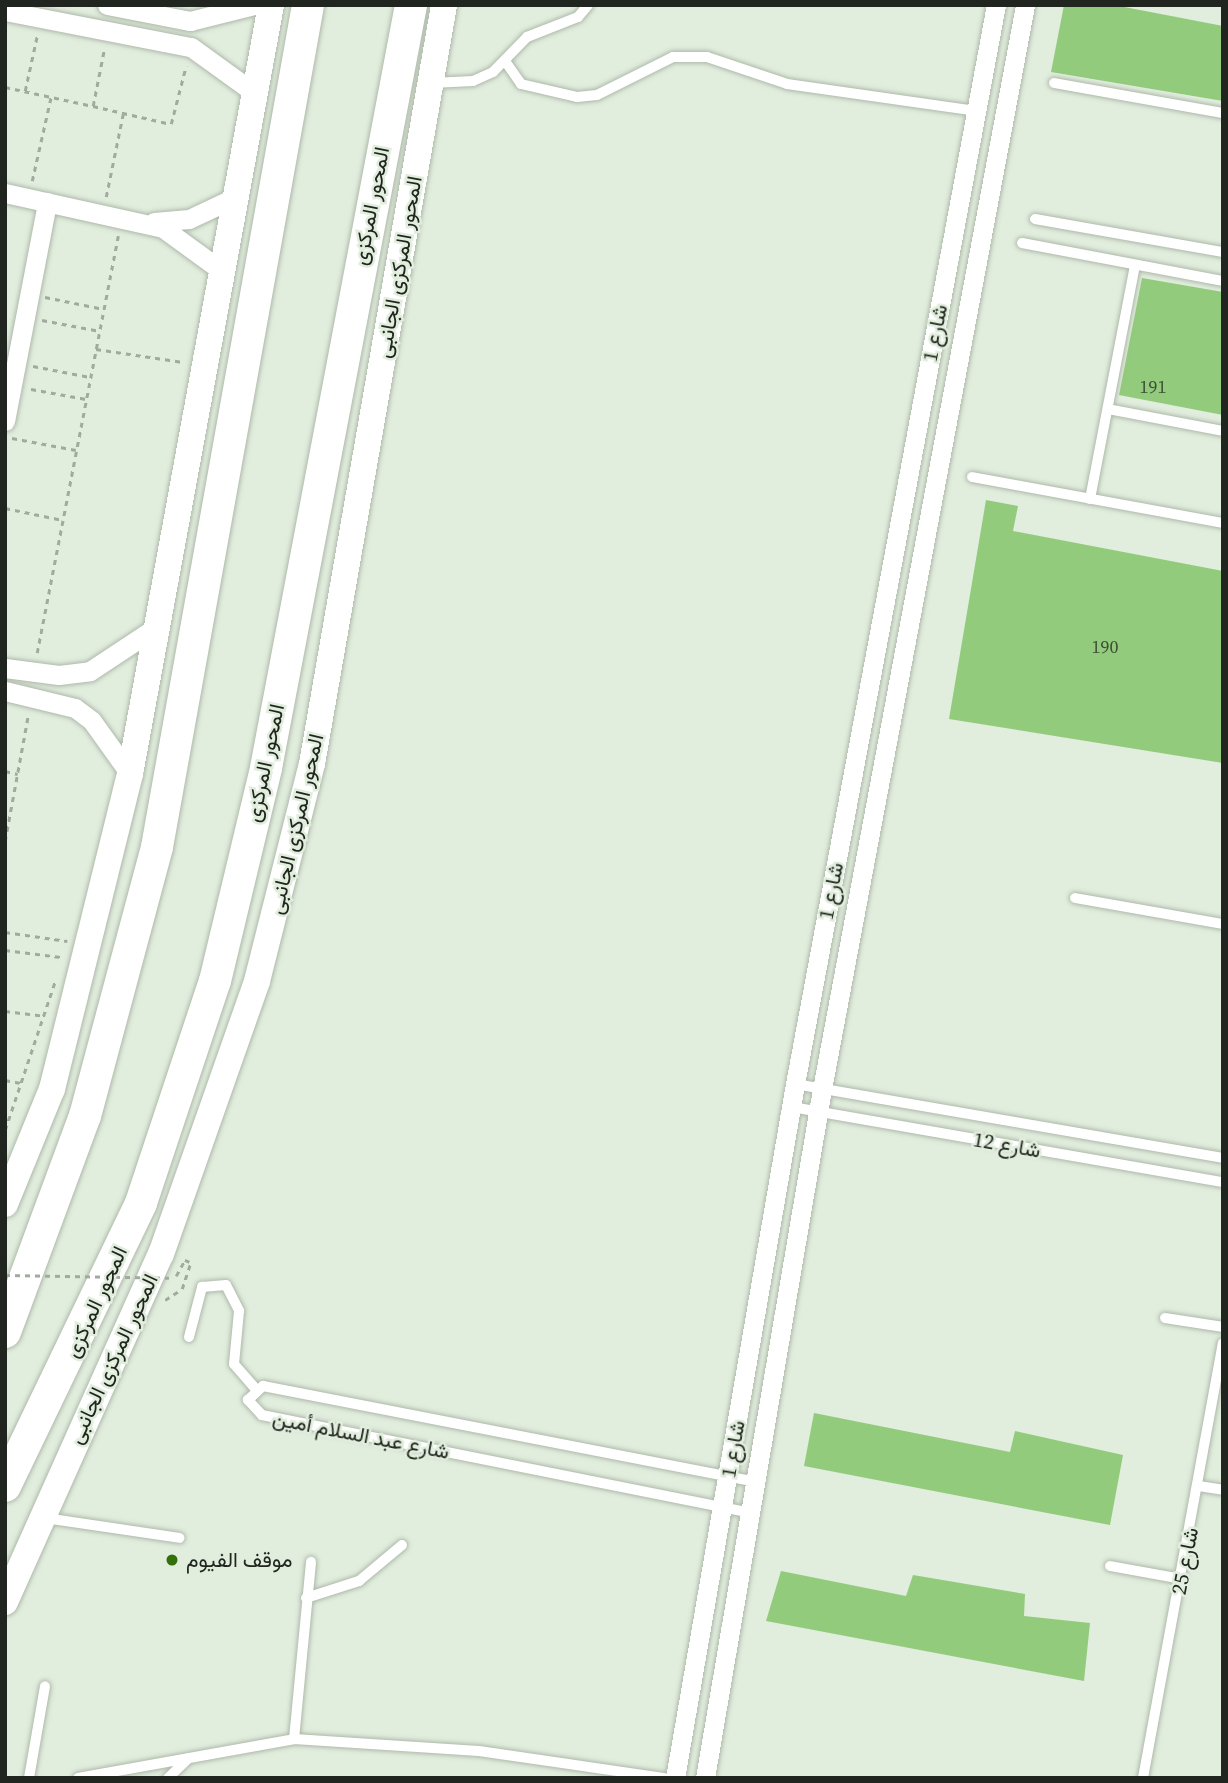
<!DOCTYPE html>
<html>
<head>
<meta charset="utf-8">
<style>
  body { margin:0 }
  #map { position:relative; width:1228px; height:1783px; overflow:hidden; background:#e1eddd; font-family:"Source Serif 4",Vazirmatn,serif }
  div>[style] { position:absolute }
  .building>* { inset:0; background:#92cb7c }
  .path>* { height:2.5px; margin-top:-1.25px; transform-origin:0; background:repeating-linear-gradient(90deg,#a1aa9e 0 5px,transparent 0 10px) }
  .roads { filter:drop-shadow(0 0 2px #aeb9aa) drop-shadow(0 0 2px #aeb9aa) }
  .service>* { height:10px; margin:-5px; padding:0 5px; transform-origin:5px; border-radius:5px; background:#fff }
  .minor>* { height:19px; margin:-9.5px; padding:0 9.5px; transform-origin:9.5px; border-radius:9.5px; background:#fff }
  .secondary>* { height:26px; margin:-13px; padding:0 13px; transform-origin:13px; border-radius:13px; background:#fff }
  .trunk>* { height:32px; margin:-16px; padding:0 16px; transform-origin:16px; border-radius:16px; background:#fff }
  .path-bridge>* { height:2.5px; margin-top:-1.25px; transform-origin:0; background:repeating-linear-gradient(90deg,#a1aa9e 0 5px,transparent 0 10px) }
  .dots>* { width:19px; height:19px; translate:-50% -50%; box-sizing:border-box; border:4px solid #e1eddd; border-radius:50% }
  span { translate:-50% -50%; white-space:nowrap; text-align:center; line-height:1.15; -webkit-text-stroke:5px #e1eddd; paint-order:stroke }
  .number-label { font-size:18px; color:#3d4e36 }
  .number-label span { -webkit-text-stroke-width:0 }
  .street-label { font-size:21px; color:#21251f }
  .poi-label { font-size:21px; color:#21251f }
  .left { translate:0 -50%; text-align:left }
  .frame { position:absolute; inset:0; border:7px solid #21251f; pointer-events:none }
</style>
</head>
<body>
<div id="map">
  <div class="building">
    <i style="clip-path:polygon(1064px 5px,1114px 5px,1223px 26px,1223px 101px,1051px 72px)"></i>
    <i style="clip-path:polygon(1142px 278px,1223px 292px,1223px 415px,1119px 395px)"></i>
    <i style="clip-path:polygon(986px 500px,1018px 506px,1013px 531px,1223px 571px,1223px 763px,949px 719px)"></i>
    <i style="clip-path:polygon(814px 1413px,1010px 1452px,1015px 1431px,1123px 1455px,1110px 1525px,804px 1466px)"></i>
    <i style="clip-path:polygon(781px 1571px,906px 1596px,913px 1575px,1025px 1594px,1024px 1616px,1090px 1623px,1084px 1681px,766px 1621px)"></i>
  </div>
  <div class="path">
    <i style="left:5px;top:87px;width:90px;rotate:12.2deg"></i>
    <i style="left:93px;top:106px;width:57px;rotate:-78.9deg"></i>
    <i style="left:25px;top:91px;width:56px;rotate:-77.7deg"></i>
    <i style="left:93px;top:106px;width:80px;rotate:13deg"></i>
    <i style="left:171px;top:124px;width:60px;rotate:-75.5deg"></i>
    <i style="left:32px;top:181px;width:86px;rotate:-77.3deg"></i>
    <i style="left:106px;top:197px;width:85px;rotate:-78.4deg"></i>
    <i style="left:45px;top:297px;width:60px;rotate:11.5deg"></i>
    <i style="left:42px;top:320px;width:59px;rotate:10.7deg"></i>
    <i style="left:96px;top:349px;width:88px;rotate:8.5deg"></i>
    <i style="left:33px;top:366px;width:58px;rotate:10.9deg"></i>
    <i style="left:31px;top:389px;width:56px;rotate:10.3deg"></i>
    <i style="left:12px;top:438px;width:65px;rotate:10.6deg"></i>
    <i style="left:5px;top:508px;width:59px;rotate:11.7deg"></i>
    <i style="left:37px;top:653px;width:425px;rotate:-79deg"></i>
    <i style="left:5px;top:771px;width:13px;rotate:13deg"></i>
    <i style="left:5px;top:841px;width:127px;rotate:-79.6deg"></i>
    <i style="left:5px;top:932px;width:63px;rotate:8.3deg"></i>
    <i style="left:5px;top:950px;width:56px;rotate:7.1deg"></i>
    <i style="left:5px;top:1011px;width:39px;rotate:7deg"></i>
    <i style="left:5px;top:1080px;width:16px;rotate:11deg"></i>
    <i style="left:5px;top:1130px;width:157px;rotate:-71.4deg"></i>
    <i style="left:176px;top:1276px;width:18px;rotate:-61deg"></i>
    <i style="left:185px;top:1260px;width:5px;rotate:22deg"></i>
    <i style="left:165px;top:1300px;width:20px;rotate:-33deg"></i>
    <i style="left:182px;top:1289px;width:28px;rotate:-72deg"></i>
  </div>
  <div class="roads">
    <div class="service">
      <i style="left:505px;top:61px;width:28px;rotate:55deg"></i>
      <i style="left:521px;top:84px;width:57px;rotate:13.1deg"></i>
      <i style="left:577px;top:97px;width:20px;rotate:-6deg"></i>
      <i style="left:597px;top:95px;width:85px;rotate:-26.6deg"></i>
      <i style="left:673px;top:57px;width:34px"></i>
      <i style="left:707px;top:57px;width:84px;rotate:18.6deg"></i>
      <i style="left:787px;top:84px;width:191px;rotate:8.1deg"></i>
      <i style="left:432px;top:83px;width:41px;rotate:-2.8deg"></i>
      <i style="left:473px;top:81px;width:22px;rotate:-24deg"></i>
      <i style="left:493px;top:72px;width:49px;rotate:-45.8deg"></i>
      <i style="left:527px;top:37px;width:55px;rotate:-21.4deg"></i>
      <i style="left:578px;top:17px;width:16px;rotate:-50deg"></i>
      <i style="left:1054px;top:83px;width:172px;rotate:10.1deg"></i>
      <i style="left:1035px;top:219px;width:191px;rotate:10deg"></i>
      <i style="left:1022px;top:243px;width:205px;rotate:10.7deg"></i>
      <i style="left:1108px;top:409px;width:117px;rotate:10.8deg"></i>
      <i style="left:972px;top:477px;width:255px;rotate:10.4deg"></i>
      <i style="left:1090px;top:499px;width:238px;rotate:-79.1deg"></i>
      <i style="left:1075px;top:898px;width:150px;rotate:10deg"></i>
      <i style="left:795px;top:1084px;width:434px;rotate:9.8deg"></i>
      <i style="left:792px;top:1107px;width:437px;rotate:9.9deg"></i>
      <i style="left:1165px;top:1318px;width:59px;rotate:8.8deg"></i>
      <i style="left:189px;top:1337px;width:52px;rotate:-75.4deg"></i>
      <i style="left:202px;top:1287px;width:24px;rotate:-5deg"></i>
      <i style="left:226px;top:1285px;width:29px;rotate:63deg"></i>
      <i style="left:239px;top:1311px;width:53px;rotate:95.4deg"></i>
      <i style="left:234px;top:1364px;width:32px;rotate:49deg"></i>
      <i style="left:1199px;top:1486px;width:24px;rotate:9deg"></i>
      <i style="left:752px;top:1513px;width:500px;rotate:-168.7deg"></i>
      <i style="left:262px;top:1415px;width:21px;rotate:-133deg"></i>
      <i style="left:248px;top:1400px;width:21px;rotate:-43deg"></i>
      <i style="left:263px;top:1386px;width:503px;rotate:11deg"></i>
      <i style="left:45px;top:1518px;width:136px;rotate:8.4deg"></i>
      <i style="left:1110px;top:1566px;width:73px;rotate:10.2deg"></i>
      <i style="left:306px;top:1598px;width:56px;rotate:-17.8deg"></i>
      <i style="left:359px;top:1581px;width:56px;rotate:-39.9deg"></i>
      <i style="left:294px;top:1739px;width:178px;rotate:-84.5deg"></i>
      <i style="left:29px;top:1778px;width:93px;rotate:-80.1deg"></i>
      <i style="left:78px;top:1778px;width:219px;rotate:-10.2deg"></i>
      <i style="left:294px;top:1739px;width:185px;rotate:3.7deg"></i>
      <i style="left:479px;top:1751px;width:188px;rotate:8.3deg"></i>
      <i style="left:168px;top:1778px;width:28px;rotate:-44deg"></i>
      <i style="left:1143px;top:1778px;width:442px;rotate:-79.6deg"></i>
    </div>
    <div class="minor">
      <i style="left:107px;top:5px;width:85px;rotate:10.9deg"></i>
      <i style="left:190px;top:21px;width:66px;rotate:-14deg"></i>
      <i style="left:5px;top:11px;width:189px;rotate:11deg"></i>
      <i style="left:191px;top:47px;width:80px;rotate:35.9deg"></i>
      <i style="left:5px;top:193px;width:162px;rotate:12.5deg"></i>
      <i style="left:163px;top:228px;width:73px;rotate:36.1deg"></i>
      <i style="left:154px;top:222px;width:35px;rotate:-5deg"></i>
      <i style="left:189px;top:219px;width:52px;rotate:-25.1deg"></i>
      <i style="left:5px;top:421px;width:223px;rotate:-79.1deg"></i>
      <i style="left:5px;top:668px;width:54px;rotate:7.4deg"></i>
      <i style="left:59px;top:675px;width:31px;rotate:-7deg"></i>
      <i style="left:90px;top:671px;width:82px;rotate:-33.5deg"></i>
      <i style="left:5px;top:691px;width:72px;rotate:13.7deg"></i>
      <i style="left:75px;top:708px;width:21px;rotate:37deg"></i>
      <i style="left:92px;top:721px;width:65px;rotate:54.4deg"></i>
      <i style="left:675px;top:1778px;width:704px;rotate:-80.19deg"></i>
      <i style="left:795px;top:1084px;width:1098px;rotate:-79.45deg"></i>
      <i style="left:705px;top:1778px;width:699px;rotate:-80.36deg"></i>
      <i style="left:822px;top:1089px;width:1103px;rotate:-79.39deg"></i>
    </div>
    <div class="secondary">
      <i style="left:5px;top:1204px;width:124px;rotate:-67.8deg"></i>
      <i style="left:52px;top:1089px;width:325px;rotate:-76.1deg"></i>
      <i style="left:130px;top:774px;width:782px;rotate:-79.61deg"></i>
      <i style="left:5px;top:1602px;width:381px;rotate:-65.9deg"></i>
      <i style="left:161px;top:1254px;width:289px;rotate:-70.6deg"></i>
      <i style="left:257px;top:981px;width:224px;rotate:-75.8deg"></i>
      <i style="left:312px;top:764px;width:770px;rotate:-80.13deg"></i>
    </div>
    <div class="trunk">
      <i style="left:5px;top:1332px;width:230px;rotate:-69.7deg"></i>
      <i style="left:85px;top:1116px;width:278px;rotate:-75deg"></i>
      <i style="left:157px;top:847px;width:855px;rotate:-79.83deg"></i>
      <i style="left:5px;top:1486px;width:314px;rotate:-64.3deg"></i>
      <i style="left:141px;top:1203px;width:234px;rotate:-71.6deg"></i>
      <i style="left:215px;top:981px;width:219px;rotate:-76.5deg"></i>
      <i style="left:266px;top:768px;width:777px;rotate:-79.24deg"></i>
    </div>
  </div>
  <div class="path-bridge">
    <i style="left:5px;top:1275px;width:164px;rotate:1deg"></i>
  </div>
  <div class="dots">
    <i style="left:172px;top:1560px;background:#317108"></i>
  </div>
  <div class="number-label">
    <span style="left:1153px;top:387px">191</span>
    <span style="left:1105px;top:647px">190</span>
  </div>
  <div class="street-label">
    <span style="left:371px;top:206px;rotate:-79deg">المحور المركزى</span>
    <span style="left:399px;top:267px;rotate:-80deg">المحور المركزى الجانبى</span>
    <span style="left:935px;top:333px;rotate:-79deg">شارع 1</span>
    <span style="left:265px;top:763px;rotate:-78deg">المحور المركزى</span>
    <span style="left:296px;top:824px;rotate:-77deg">المحور المركزى الجانبى</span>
    <span style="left:831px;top:891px;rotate:-79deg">شارع 1</span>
    <span style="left:1007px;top:1145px;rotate:10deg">شارع 12</span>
    <span style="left:96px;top:1302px;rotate:-65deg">المحور المركزى</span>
    <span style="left:113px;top:1359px;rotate:-65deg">المحور المركزى الجانبى</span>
    <span style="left:361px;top:1435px;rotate:11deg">شارع عبد السلام أمين</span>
    <span style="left:733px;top:1449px;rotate:-80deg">شارع 1</span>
    <span style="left:1185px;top:1561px;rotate:-79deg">شارع 25</span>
  </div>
  <div class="poi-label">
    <span class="left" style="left:186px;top:1560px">موقف الفيوم</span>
  </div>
  <div class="frame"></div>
</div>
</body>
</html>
